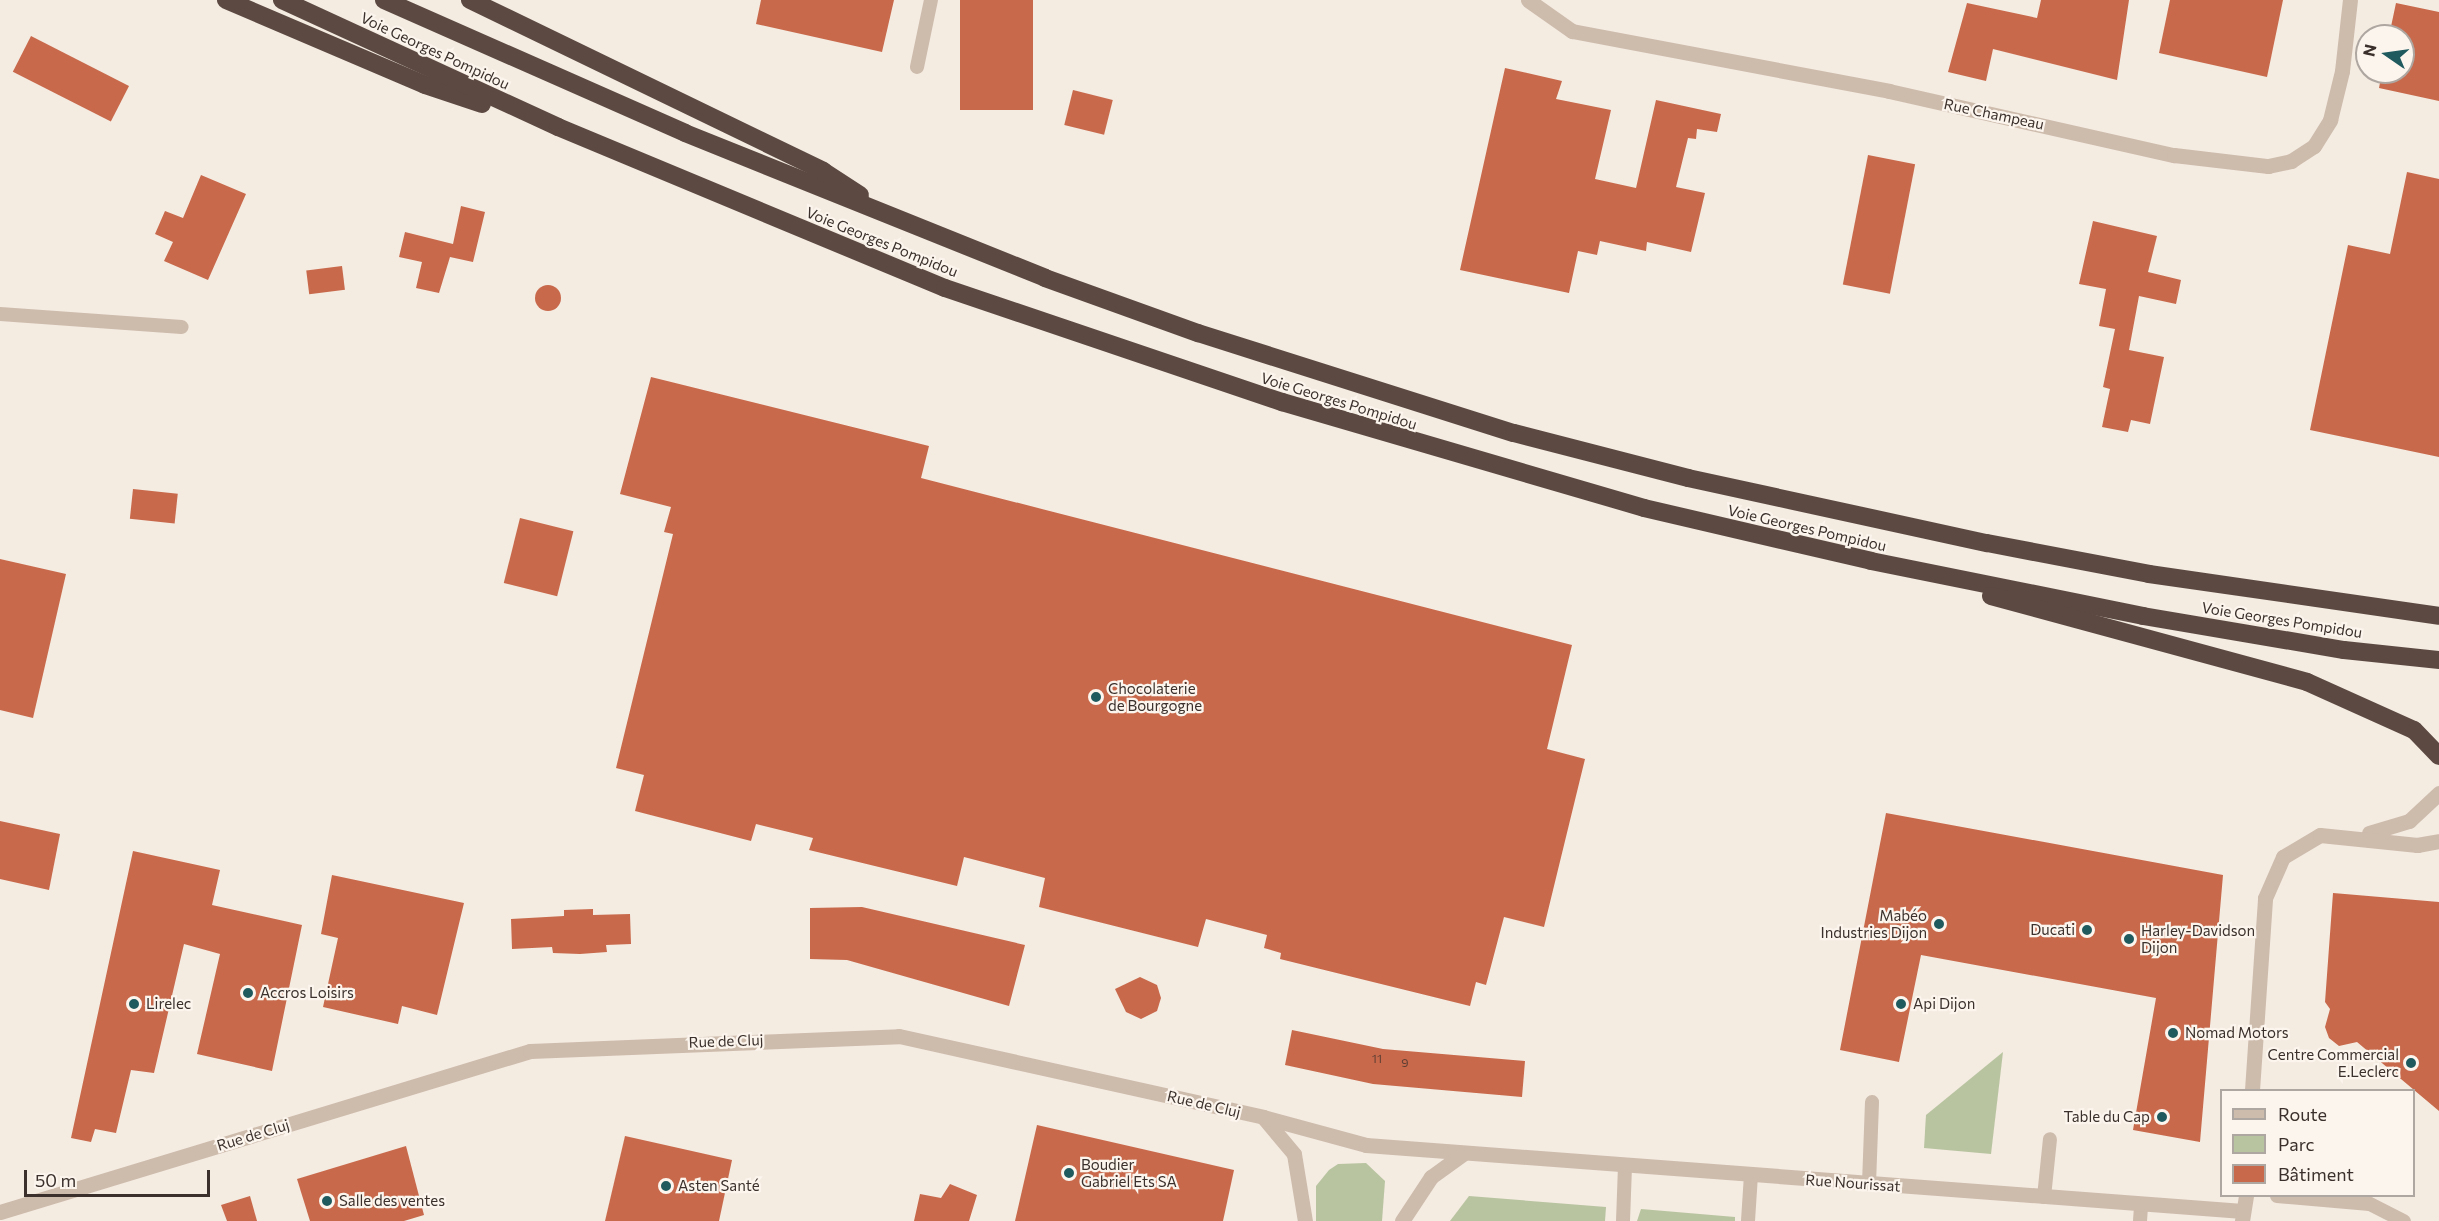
<!DOCTYPE html>
<html>
<head>
<meta charset="utf-8">
<style>
  body { margin:0 }
  #map { position:relative; width:2439px; height:1221px; overflow:hidden; background:#f4ebe1; font-family:Commissioner,sans-serif }
  div>[style] { position:absolute }
  .green>* { inset:0; background:#b8c4a0 }
  .building>* { inset:0; background:#c8694b; transform-origin:0 0 }
  .round { border-radius:50% }
  .lane>* { height:14px; margin:-7px; padding:0 7px; transform-origin:7px; border-radius:7px; background:#cdbbac }
  .street>* { height:15px; margin:-7.5px; padding:0 7.5px; transform-origin:7.5px; border-radius:7.5px; background:#cdbbac }
  .highway>* { height:18px; margin:-9px; padding:0 9px; transform-origin:9px; border-radius:9px; background:#5c4a42 }
  .dots>* { width:16px; height:16px; translate:-50% -50%; box-sizing:border-box; border:3px solid #fbf5ee; border-radius:50% }
  span { translate:-50% -50%; white-space:nowrap; text-align:center; line-height:1.15; -webkit-text-stroke:4.5px #fbf5ee; paint-order:stroke }
  .number-label { font-size:12px; color:#5e3e33 }
  .number-label span { -webkit-text-stroke-width:0 }
  .street-label { font-size:15px; color:#3b302b }
  .poi-label { font-size:15px; color:#3b302b }
  .left { translate:0 -50%; text-align:left }
  .right { translate:-100% -50%; text-align:right }
  .legend { position:absolute; left:2220px; top:1089px; width:195px; height:108px; box-sizing:border-box; background:#fbf5ee; border:2px solid #aea6a0; margin:0; padding:8px 10px; list-style:none; font-size:18px; color:#3b302b }
  .legend li { display:flex; align-items:center; gap:12px; height:30px }
  .legend b { width:30px; border:2px solid #aea6a0 }
  .north { position:absolute; left:2355px; top:24px; width:60px; height:60px; box-sizing:border-box; background:#fbf5ee; border:2px solid #aea6a0; border-radius:50%; rotate:283deg; font-size:16px; font-weight:700; line-height:24px; text-align:center; color:#3b302b }
  .north::after { content:''; display:block; margin:auto; width:21px; height:27px; background:#1f5a5e; clip-path:polygon(50% 0,100% 100%,50% 72%,0 100%) }
  .scale { position:absolute; left:24px; top:1170px; width:186px; height:27px; box-sizing:border-box; border:3px solid #3b302b; border-top:0; padding-left:8px; font-size:18px; line-height:21px; white-space:nowrap; color:#3b302b; -webkit-text-stroke:4px #fbf5ee; paint-order:stroke }
</style>
</head>
<body>
<div id="map">
  <div class="green">
    <i style="clip-path:polygon(2003px 1052px,1991px 1154px,1924px 1148px,1926px 1115px)"></i>
    <i style="clip-path:polygon(1366px 1163px,1385px 1181px,1382px 1221px,1316px 1221px,1316px 1186px,1329px 1170px,1338px 1164px)"></i>
    <i style="clip-path:polygon(1469px 1196px,1606px 1207px,1605px 1221px,1450px 1221px)"></i>
    <i style="clip-path:polygon(1641px 1209px,1735px 1217px,1735px 1221px,1637px 1221px)"></i>
  </div>
  <div class="building">
    <i style="clip-path:polygon(761px 0,894px 0,882px 52px,756px 24px)"></i>
    <i style="left:960px;top:0;width:73px;height:110px"></i>
    <i style="clip-path:polygon(2041px 0,2129px 0,2117px 80px,1993px 49px,1986px 81px,1948px 72px,1967px 3px,2037px 18px)"></i>
    <i style="clip-path:polygon(2170px 0,2283px 0,2267px 77px,2159px 53px)"></i>
    <i style="clip-path:polygon(2396px 3px,2439px 12px,2439px 101px,2379px 88px,2382px 72px,2403px 72px,2403px 36px,2389px 36px)"></i>
    <i style="left:31px;top:36px;width:110px;height:40px;rotate:27deg"></i>
    <i style="clip-path:polygon(1505px 68px,1562px 81px,1556px 99px,1611px 110px,1595px 179px,1636px 188px,1656px 100px,1721px 114px,1717px 132px,1697px 129px,1696px 139px,1688px 138px,1676px 187px,1705px 193px,1691px 252px,1647px 242px,1646px 251px,1600px 241px,1597px 255px,1578px 251px,1569px 293px,1460px 270px)"></i>
    <i style="left:1073px;top:90px;width:41px;height:36px;rotate:14deg"></i>
    <i style="left:1868px;top:155px;width:48px;height:132px;rotate:11deg"></i>
    <i style="clip-path:polygon(2407px 172px,2439px 179px,2439px 457px,2310px 430px,2348px 245px,2390px 254px)"></i>
    <i style="clip-path:polygon(201px 175px,246px 194px,208px 280px,164px 261px,173px 242px,155px 234px,165px 211px,183px 218px)"></i>
    <i style="clip-path:polygon(461px 206px,485px 212px,473px 262px,450px 257px,439px 293px,416px 288px,422px 262px,399px 257px,405px 232px,453px 244px)"></i>
    <i style="clip-path:polygon(2093px 221px,2157px 236px,2148px 272px,2181px 280px,2176px 304px,2139px 296px,2129px 350px,2164px 357px,2150px 424px,2131px 420px,2128px 432px,2102px 427px,2110px 389px,2103px 387px,2115px 329px,2099px 326px,2106px 289px,2079px 284px)"></i>
    <i style="left:342px;top:266px;width:24px;height:36px;rotate:83deg"></i>
    <i class="round" style="left:535px;top:285px;width:26px;height:26px"></i>
    <i style="clip-path:polygon(651px 377px,929px 446px,921px 478px,1572px 645px,1547px 749px,1585px 759px,1544px 927px,1504px 917px,1486px 985px,1476px 982px,1470px 1006px,1280px 959px,1281px 953px,1264px 948px,1267px 935px,1206px 919px,1198px 947px,1039px 907px,1045px 878px,964px 857px,957px 886px,809px 850px,813px 838px,756px 824px,751px 841px,635px 811px,644px 775px,616px 768px,673px 534px,664px 532px,671px 507px,620px 494px)"></i>
    <i style="left:133px;top:489px;width:45px;height:30px;rotate:6deg"></i>
    <i style="left:520px;top:518px;width:55px;height:67px;rotate:14deg"></i>
    <i style="clip-path:polygon(0 559px,66px 574px,33px 718px,0 710px)"></i>
    <i style="clip-path:polygon(1886px 813px,2223px 875px,2200px 1142px,2133px 1130px,2156px 998px,1921px 955px,1899px 1062px,1840px 1050px)"></i>
    <i style="clip-path:polygon(0 821px,60px 834px,49px 890px,0 879px)"></i>
    <i style="clip-path:polygon(133px 851px,220px 870px,212px 905px,302px 925px,272px 1071px,197px 1054px,220px 954px,184px 944px,154px 1073px,131px 1070px,116px 1133px,95px 1129px,91px 1142px,71px 1138px)"></i>
    <i style="clip-path:polygon(332px 875px,464px 903px,437px 1015px,402px 1006px,398px 1024px,323px 1007px,338px 938px,321px 934px)"></i>
    <i style="clip-path:polygon(2333px 893px,2439px 902px,2439px 1111px,2357px 1042px,2339px 1046px,2329px 1038px,2325px 1027px,2330px 1009px,2325px 1002px)"></i>
    <i style="clip-path:polygon(862px 907px,1025px 945px,1009px 1006px,847px 960px,810px 959px,810px 908px)"></i>
    <i style="clip-path:polygon(593px 909px,593px 915px,630px 914px,631px 944px,606px 945px,607px 952px,580px 954px,553px 953px,552px 947px,512px 949px,511px 919px,564px 916px,564px 910px)"></i>
    <i style="clip-path:polygon(1140px 977px,1157px 985px,1161px 998px,1157px 1011px,1141px 1019px,1126px 1012px,1115px 989px)"></i>
    <i style="clip-path:polygon(1292px 1030px,1383px 1049px,1525px 1061px,1522px 1097px,1373px 1084px,1285px 1065px)"></i>
    <i style="clip-path:polygon(1037px 1125px,1234px 1170px,1223px 1221px,1015px 1221px)"></i>
    <i style="clip-path:polygon(625px 1136px,732px 1160px,719px 1221px,605px 1221px)"></i>
    <i style="clip-path:polygon(406px 1146px,424px 1215px,404px 1221px,310px 1221px,297px 1179px)"></i>
    <i style="clip-path:polygon(950px 1184px,977px 1195px,969px 1221px,914px 1221px,920px 1194px,941px 1198px)"></i>
    <i style="clip-path:polygon(250px 1196px,257px 1221px,227px 1221px,221px 1205px)"></i>
  </div>
  <div class="lane">
    <i style="left:917px;top:67px;width:68px;rotate:-78.2deg"></i>
    <i style="left:0;top:314px;width:182px;rotate:4.1deg"></i>
    <i style="left:1869px;top:1184px;width:82px;rotate:-87.9deg"></i>
    <i style="left:2277px;top:1196px;width:93px;rotate:4.9deg"></i>
    <i style="left:2370px;top:1204px;width:38px;rotate:27deg"></i>
    <i style="left:2044px;top:1197px;width:58px;rotate:-84.1deg"></i>
    <i style="left:1623px;top:1221px;width:55px;rotate:-87.9deg"></i>
    <i style="left:1748px;top:1221px;width:46px;rotate:-86.3deg"></i>
    <i style="left:2140px;top:1221px;width:16px;rotate:-86deg"></i>
  </div>
  <div class="street">
    <i style="left:1528px;top:0;width:54px;rotate:35.2deg"></i>
    <i style="left:1572px;top:31px;width:323px;rotate:10.7deg"></i>
    <i style="left:1889px;top:91px;width:292px;rotate:12.7deg"></i>
    <i style="left:2174px;top:155px;width:95px;rotate:6.7deg"></i>
    <i style="left:2268px;top:166px;width:24px;rotate:-12deg"></i>
    <i style="left:2291px;top:161px;width:27px;rotate:-33deg"></i>
    <i style="left:2314px;top:146px;width:31px;rotate:-58deg"></i>
    <i style="left:2330px;top:120px;width:50px;rotate:-76.2deg"></i>
    <i style="left:2342px;top:71px;width:71px;rotate:-83.6deg"></i>
    <i style="left:2369px;top:833px;width:42px;rotate:-16.7deg"></i>
    <i style="left:2409px;top:821px;width:41px;rotate:-43deg"></i>
    <i style="left:2252px;top:1090px;width:192px;rotate:-86.1deg"></i>
    <i style="left:2265px;top:898px;width:45px;rotate:-66.3deg"></i>
    <i style="left:2283px;top:857px;width:43px;rotate:-30.7deg"></i>
    <i style="left:2320px;top:835px;width:98px;rotate:5.9deg"></i>
    <i style="left:2417px;top:845px;width:22px;rotate:-10deg"></i>
    <i style="left:1263px;top:1117px;width:48px;rotate:50deg"></i>
    <i style="left:1294px;top:1154px;width:68px;rotate:80.7deg"></i>
    <i style="left:0;top:1212px;width:554px;rotate:-16.9deg"></i>
    <i style="left:530px;top:1051px;width:369px;rotate:-2.3deg"></i>
    <i style="left:899px;top:1036px;width:373px;rotate:12.5deg"></i>
    <i style="left:1263px;top:1117px;width:107px;rotate:15.2deg"></i>
    <i style="left:1366px;top:1145px;width:879px;rotate:4.3deg"></i>
    <i style="left:1402px;top:1221px;width:53px;rotate:-56.6deg"></i>
    <i style="left:1431px;top:1177px;width:39px;rotate:-36deg"></i>
    <i style="left:2242px;top:1221px;width:25px;rotate:-81deg"></i>
  </div>
  <div class="highway">
    <i style="left:226px;top:0;width:216px;rotate:23.1deg"></i>
    <i style="left:425px;top:85px;width:60px;rotate:18.4deg"></i>
    <i style="left:282px;top:0;width:304px;rotate:24.7deg"></i>
    <i style="left:558px;top:127px;width:419px;rotate:22.6deg"></i>
    <i style="left:945px;top:288px;width:356px;rotate:18.7deg"></i>
    <i style="left:1282px;top:402px;width:377px;rotate:16.3deg"></i>
    <i style="left:1644px;top:508px;width:233px;rotate:13.1deg"></i>
    <i style="left:1871px;top:561px;width:278px;rotate:11.4deg"></i>
    <i style="left:2143px;top:616px;width:204px;rotate:9.6deg"></i>
    <i style="left:2344px;top:650px;width:96px;rotate:6deg"></i>
    <i style="left:384px;top:0;width:329px;rotate:23.8deg"></i>
    <i style="left:685px;top:133px;width:388px;rotate:21.9deg"></i>
    <i style="left:1045px;top:278px;width:163px;rotate:19.8deg"></i>
    <i style="left:1198px;top:333px;width:331px;rotate:17.6deg"></i>
    <i style="left:1514px;top:433px;width:180px;rotate:14.5deg"></i>
    <i style="left:1688px;top:478px;width:306px;rotate:12.3deg"></i>
    <i style="left:1987px;top:543px;width:165px;rotate:10.8deg"></i>
    <i style="left:2149px;top:574px;width:293px;rotate:8.2deg"></i>
    <i style="left:470px;top:0;width:392px;rotate:25.8deg"></i>
    <i style="left:823px;top:171px;width:44px;rotate:33deg"></i>
    <i style="left:1991px;top:596px;width:327px;rotate:15.2deg"></i>
    <i style="left:2307px;top:682px;width:117px;rotate:24.2deg"></i>
    <i style="left:2414px;top:730px;width:36px;rotate:46deg"></i>
  </div>
  <div class="dots">
    <i style="left:1096px;top:697px;background:#1f5a5e"></i>
    <i style="left:1939px;top:924px;background:#1f5a5e"></i>
    <i style="left:2087px;top:930px;background:#1f5a5e"></i>
    <i style="left:2129px;top:939px;background:#1f5a5e"></i>
    <i style="left:248px;top:993px;background:#1f5a5e"></i>
    <i style="left:134px;top:1004px;background:#1f5a5e"></i>
    <i style="left:1901px;top:1004px;background:#1f5a5e"></i>
    <i style="left:2173px;top:1033px;background:#1f5a5e"></i>
    <i style="left:2411px;top:1063px;background:#1f5a5e"></i>
    <i style="left:2162px;top:1117px;background:#1f5a5e"></i>
    <i style="left:1069px;top:1173px;background:#1f5a5e"></i>
    <i style="left:666px;top:1186px;background:#1f5a5e"></i>
    <i style="left:327px;top:1201px;background:#1f5a5e"></i>
  </div>
  <div class="number-label">
    <span style="left:1377px;top:1059px">11</span>
    <span style="left:1405px;top:1063px">9</span>
  </div>
  <div class="street-label">
    <span style="left:435px;top:51px;rotate:25deg">Voie Georges Pompidou</span>
    <span style="left:1994px;top:114px;rotate:12deg">Rue Champeau</span>
    <span style="left:882px;top:242px;rotate:22deg">Voie Georges Pompidou</span>
    <span style="left:1339px;top:401px;rotate:17deg">Voie Georges Pompidou</span>
    <span style="left:1807px;top:528px;rotate:13deg">Voie Georges Pompidou</span>
    <span style="left:2282px;top:620px;rotate:9deg">Voie Georges Pompidou</span>
    <span style="left:726px;top:1041px;rotate:-2deg">Rue de Cluj</span>
    <span style="left:1204px;top:1104px;rotate:13deg">Rue de Cluj</span>
    <span style="left:253px;top:1135px;rotate:-17deg">Rue de Cluj</span>
    <span style="left:1853px;top:1183px;rotate:4deg">Rue Nourissat</span>
  </div>
  <div class="poi-label">
    <span class="left" style="left:1108px;top:697px">Chocolaterie<br>de Bourgogne</span>
    <span class="right" style="left:1927px;top:924px">Mabéo<br>Industries Dijon</span>
    <span class="right" style="left:2075px;top:930px">Ducati</span>
    <span class="left" style="left:2141px;top:939px">Harley-Davidson<br>Dijon</span>
    <span class="left" style="left:260px;top:993px">Accros Loisirs</span>
    <span class="left" style="left:146px;top:1004px">Lirelec</span>
    <span class="left" style="left:1913px;top:1004px">Api Dijon</span>
    <span class="left" style="left:2185px;top:1033px">Nomad Motors</span>
    <span class="right" style="left:2399px;top:1063px">Centre Commercial<br>E.Leclerc</span>
    <span class="right" style="left:2150px;top:1117px">Table du Cap</span>
    <span class="left" style="left:1081px;top:1173px">Boudier<br>Gabriel Ets SA</span>
    <span class="left" style="left:678px;top:1186px">Asten Santé</span>
    <span class="left" style="left:339px;top:1201px">Salle des ventes</span>
  </div>
  <ul class="legend">
  <li><b style="height:8px;background:#cdbbac"></b>Route</li>
  <li><b style="height:16px;background:#b8c4a0"></b>Parc</li>
  <li><b style="height:16px;background:#c8694b"></b>Bâtiment</li>
  </ul>
  <div class="north">N</div>
  <div class="scale">50 m</div>
</div>
</body>
</html>
